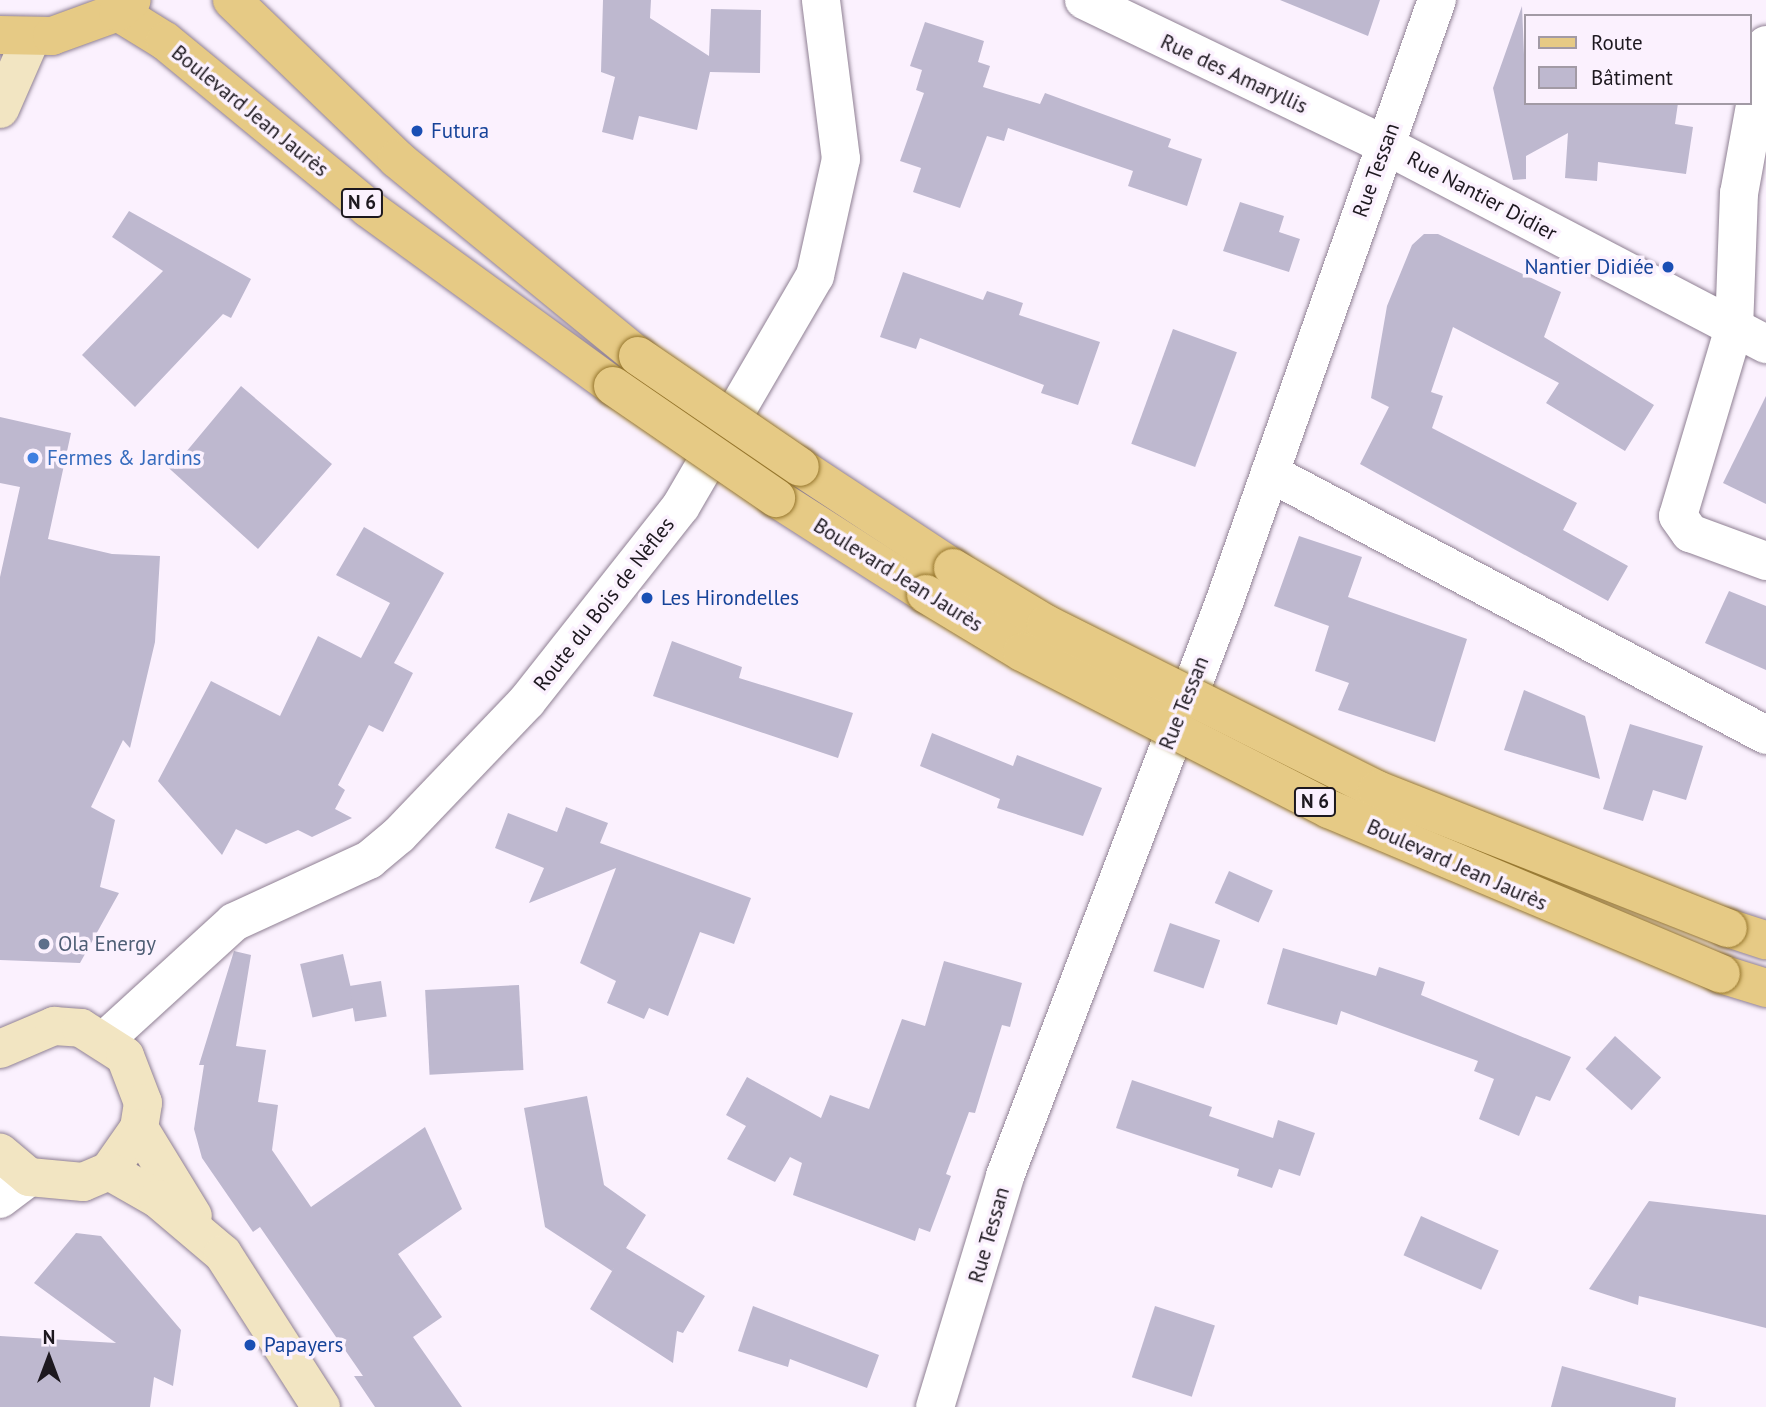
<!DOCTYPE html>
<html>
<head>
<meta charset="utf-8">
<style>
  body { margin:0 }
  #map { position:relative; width:1766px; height:1407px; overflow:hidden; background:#fbf1fe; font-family:"PT Sans",sans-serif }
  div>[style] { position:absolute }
  .building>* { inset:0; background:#beb8cf; transform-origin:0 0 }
  .roads { filter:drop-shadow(0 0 2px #8f8093) drop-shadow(0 0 2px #8f8093) }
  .street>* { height:38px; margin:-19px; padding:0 19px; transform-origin:19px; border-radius:19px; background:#fff }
  .secondary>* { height:38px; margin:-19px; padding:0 19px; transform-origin:19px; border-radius:19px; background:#f2e5c2 }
  .primary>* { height:38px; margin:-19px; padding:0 19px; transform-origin:19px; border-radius:19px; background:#e6ca85 }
  .bridges { filter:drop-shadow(0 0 2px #95752c) drop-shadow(0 0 2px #95752c) }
  .primary-bridge>* { height:38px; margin:-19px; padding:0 19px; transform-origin:19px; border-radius:19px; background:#e6ca85 }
  .dots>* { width:19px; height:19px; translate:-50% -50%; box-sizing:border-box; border:4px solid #fbf1fe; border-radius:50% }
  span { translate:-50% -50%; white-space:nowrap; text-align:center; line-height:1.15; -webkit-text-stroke:7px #fbf1fe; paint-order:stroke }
  .shield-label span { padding:2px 5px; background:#fbf1fe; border:2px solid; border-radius:5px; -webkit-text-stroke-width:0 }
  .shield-label { font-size:19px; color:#1d181f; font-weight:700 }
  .street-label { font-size:21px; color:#1d181f }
  .transit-label { font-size:21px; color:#164399 }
  .left { translate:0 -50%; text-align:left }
  .right { translate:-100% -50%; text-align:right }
  .shop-label { font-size:21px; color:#366cbe }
  .service-label { font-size:21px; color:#4e5e75 }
  .legend { position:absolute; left:1524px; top:14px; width:228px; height:91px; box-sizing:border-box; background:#fbf1fe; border:2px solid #a29aa5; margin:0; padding:9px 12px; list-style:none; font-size:21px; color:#1d181f }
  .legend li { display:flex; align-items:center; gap:14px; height:35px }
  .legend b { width:35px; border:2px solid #a29aa5 }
  .north { position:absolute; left:14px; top:1323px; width:70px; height:70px; -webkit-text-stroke:5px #fbf1fe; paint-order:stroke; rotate:0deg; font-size:19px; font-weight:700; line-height:28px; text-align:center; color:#1d181f }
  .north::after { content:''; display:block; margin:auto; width:24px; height:32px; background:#1d181f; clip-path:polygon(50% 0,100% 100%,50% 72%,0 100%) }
</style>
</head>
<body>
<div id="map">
  <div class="building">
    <i style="clip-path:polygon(603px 0,651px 0,650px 18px,709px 56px,711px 9px,761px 10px,760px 73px,710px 72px,697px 130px,639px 116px,633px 140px,602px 132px,615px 77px,601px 72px)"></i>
    <i style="clip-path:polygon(1280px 0,1380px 0,1368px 36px)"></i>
    <i style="clip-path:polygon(1522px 6px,1526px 103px,1678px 103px,1675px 124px,1693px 127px,1686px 174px,1598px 162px,1597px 181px,1565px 178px,1568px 133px,1526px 156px,1526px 179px,1513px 180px,1493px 88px)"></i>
    <i style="clip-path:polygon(925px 22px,984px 41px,978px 62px,990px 66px,983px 87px,1040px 104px,1045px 93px,1171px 139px,1168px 147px,1202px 159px,1187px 206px,1128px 186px,1133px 171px,1008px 128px,1004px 141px,987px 136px,960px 208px,913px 192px,921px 168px,900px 161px,924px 93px,916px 90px,922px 70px,910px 66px)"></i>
    <i style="clip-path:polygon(1240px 202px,1284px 216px,1279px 232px,1300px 239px,1289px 272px,1223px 251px)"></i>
    <i style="clip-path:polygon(129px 211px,251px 279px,231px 318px,223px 314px,135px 407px,82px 355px,163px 271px,112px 237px)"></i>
    <i style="clip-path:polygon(1424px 234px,1438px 234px,1561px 292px,1544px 337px,1654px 405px,1625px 451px,1546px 403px,1559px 383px,1453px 327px,1431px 392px,1443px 396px,1432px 428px,1577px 503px,1563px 530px,1628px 566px,1608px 601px,1360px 464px,1389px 407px,1371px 398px,1387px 306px,1412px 245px)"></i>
    <i style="clip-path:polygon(903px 272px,983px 300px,987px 291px,1023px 303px,1019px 315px,1100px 342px,1078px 405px,1041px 393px,1044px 385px,920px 338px,916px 349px,880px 337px)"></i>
    <i style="left:1173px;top:329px;width:68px;height:122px;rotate:20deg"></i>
    <i style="clip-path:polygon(241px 386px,332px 464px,258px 549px,150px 451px,181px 458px)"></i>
    <i style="clip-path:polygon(1766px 396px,1766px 504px,1723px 483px)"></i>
    <i style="clip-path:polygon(0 417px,71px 433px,48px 539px,112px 554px,160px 556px,155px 642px,130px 748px,123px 740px,91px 807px,115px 820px,100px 887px,119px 893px,80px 963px,0 960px,0 577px,20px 487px,0 483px)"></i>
    <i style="clip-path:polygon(364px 527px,444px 573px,394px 663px,413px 673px,383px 732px,369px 725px,338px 785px,345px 790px,335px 809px,352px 818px,312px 837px,298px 830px,266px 844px,236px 829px,222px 855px,158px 781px,211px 681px,280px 716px,318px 636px,361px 658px,390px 603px,336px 575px)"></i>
    <i style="clip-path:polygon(1299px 536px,1362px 557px,1348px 597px,1467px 639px,1435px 742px,1338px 710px,1349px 683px,1315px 671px,1329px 626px,1274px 606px)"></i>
    <i style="clip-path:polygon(1729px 591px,1766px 606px,1766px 670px,1705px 643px)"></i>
    <i style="clip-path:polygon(672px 641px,742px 667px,739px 678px,853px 713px,838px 758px,653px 696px)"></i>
    <i style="clip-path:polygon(1524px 690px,1585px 716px,1600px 779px,1504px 750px)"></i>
    <i style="clip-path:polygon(1630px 724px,1703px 746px,1686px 800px,1653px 790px,1643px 821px,1603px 809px)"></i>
    <i style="clip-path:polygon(932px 733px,1013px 766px,1017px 755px,1102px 788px,1083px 836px,997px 808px,1000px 799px,920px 766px)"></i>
    <i style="clip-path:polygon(566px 807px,608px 823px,600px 843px,751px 898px,734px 944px,700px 932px,668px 1016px,649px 1008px,644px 1019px,607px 1003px,616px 981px,580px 963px,616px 868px,529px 903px,544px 868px,495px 848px,508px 813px,557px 832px)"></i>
    <i style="left:1229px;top:871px;width:48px;height:35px;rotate:24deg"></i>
    <i style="left:1170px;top:923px;width:53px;height:51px;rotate:19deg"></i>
    <i style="clip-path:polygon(1283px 948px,1376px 976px,1379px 967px,1425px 982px,1421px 995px,1571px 1057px,1550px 1101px,1536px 1096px,1519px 1136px,1479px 1119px,1494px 1079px,1474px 1071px,1478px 1061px,1341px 1011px,1337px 1025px,1267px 1004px)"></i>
    <i style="clip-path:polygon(234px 951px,251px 955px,236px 1046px,266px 1050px,258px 1102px,278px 1105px,272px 1150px,311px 1207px,425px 1127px,462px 1209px,398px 1254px,442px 1317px,413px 1337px,462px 1407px,375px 1407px,354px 1376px,363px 1376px,260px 1227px,253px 1232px,202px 1158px,194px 1129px,204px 1065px,199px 1065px)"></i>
    <i style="left:343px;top:954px;width:55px;height:44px;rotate:77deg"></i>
    <i style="clip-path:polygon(944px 961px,1022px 983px,1010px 1027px,1002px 1025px,975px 1113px,969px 1112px,946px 1174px,951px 1176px,930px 1232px,919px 1228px,915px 1241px,793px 1195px,802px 1163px,790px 1157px,775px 1182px,727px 1159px,746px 1126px,726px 1115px,747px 1077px,821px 1118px,830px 1095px,869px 1109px,902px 1019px,925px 1026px)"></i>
    <i style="left:381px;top:981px;width:36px;height:32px;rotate:81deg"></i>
    <i style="left:519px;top:985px;width:85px;height:94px;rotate:87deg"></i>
    <i style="left:1615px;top:1036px;width:62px;height:44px;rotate:42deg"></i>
    <i style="clip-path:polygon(1132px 1080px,1212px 1107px,1209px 1116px,1273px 1138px,1278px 1120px,1315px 1133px,1300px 1176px,1279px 1169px,1272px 1188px,1237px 1176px,1239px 1169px,1116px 1128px)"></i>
    <i style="clip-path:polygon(587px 1096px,604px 1185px,646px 1215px,626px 1248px,705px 1296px,683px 1333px,677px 1331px,673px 1363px,590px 1309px,615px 1266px,612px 1271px,545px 1227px,524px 1108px)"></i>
    <i style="clip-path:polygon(1649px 1201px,1766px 1215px,1766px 1328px,1639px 1296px,1638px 1305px,1589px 1289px)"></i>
    <i style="left:1421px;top:1216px;width:85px;height:43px;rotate:24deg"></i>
    <i style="clip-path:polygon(76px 1233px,101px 1236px,181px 1330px,173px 1386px,154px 1377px,150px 1407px,0 1407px,0 1336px,116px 1343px,34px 1283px)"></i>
    <i style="clip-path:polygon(753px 1306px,879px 1355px,867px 1388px,790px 1359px,788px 1367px,738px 1351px)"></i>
    <i style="left:1155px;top:1306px;width:63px;height:75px;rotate:18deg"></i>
    <i style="clip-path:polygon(1562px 1366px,1676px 1398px,1675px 1407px,1551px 1407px)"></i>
  </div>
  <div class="roads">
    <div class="street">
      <i style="left:1084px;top:0;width:334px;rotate:25.7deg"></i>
      <i style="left:1385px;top:145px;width:430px;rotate:27.6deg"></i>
      <i style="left:1766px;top:45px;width:150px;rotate:100.3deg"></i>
      <i style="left:1739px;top:193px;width:135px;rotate:92.1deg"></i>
      <i style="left:1734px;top:328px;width:196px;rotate:106.6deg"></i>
      <i style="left:1678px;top:516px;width:21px;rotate:55deg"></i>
      <i style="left:1690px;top:533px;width:81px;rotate:20.2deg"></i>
      <i style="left:1270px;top:473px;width:561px;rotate:27.84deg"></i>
      <i style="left:106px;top:1039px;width:173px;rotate:-42.4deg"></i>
      <i style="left:234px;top:922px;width:149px;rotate:-24.7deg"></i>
      <i style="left:369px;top:860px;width:39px;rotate:-40deg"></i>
      <i style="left:399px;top:835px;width:185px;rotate:-46.3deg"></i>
      <i style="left:527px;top:701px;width:248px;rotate:-51.7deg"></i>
      <i style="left:681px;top:506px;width:266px;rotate:-59.8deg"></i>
      <i style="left:815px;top:276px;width:120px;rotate:-77.5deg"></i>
      <i style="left:841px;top:159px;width:160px;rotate:-97.2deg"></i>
      <i style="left:0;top:1199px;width:36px;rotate:-37deg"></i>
      <i style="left:935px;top:1407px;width:241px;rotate:-73.1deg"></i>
      <i style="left:1005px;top:1176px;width:613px;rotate:-69.08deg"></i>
      <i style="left:1224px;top:603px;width:640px;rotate:-70.55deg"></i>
    </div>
    <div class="secondary">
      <i style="left:0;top:109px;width:77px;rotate:-66.4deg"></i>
      <i style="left:0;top:1049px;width:59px;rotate:-23.1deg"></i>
      <i style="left:54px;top:1026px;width:27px;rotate:4deg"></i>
      <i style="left:81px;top:1028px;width:52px;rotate:32.5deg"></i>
      <i style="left:125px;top:1056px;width:50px;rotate:69deg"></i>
      <i style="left:143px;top:1103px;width:25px;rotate:99deg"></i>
      <i style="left:139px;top:1128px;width:52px;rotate:124.9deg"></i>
      <i style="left:109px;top:1171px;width:28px;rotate:157deg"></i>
      <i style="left:83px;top:1182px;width:54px;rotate:-174.7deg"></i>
      <i style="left:29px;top:1177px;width:38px;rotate:-140deg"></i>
      <i style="left:139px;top:1128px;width:103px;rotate:58.5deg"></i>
      <i style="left:109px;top:1171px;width:56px;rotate:29.7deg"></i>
      <i style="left:158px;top:1199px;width:85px;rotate:40.2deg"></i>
      <i style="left:223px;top:1254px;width:182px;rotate:57.4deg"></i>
    </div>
    <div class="primary">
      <i style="left:232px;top:0;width:229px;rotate:43.9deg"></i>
      <i style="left:397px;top:159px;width:311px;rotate:39.3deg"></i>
      <i style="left:118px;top:12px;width:55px;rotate:31.7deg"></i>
      <i style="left:165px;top:41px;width:263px;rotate:39.4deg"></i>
      <i style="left:368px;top:208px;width:303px;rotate:36deg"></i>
      <i style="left:0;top:35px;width:52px;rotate:1.1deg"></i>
      <i style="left:52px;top:36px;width:70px;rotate:-20deg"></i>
      <i style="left:118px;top:12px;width:18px;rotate:-41deg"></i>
      <i style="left:800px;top:467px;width:183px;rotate:33.4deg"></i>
      <i style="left:776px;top:498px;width:178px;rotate:32.6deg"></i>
      <i style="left:1728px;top:928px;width:40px;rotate:18deg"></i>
      <i style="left:1721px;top:974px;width:47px;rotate:17.3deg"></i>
    </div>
  </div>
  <div class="bridges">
    <div class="primary-bridge">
      <i style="left:638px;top:356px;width:196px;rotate:34.4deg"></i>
      <i style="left:613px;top:386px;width:198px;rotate:34.5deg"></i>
      <i style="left:953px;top:568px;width:109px;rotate:31.1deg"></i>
      <i style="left:1046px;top:624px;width:370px;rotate:26.6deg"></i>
      <i style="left:1377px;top:790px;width:377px;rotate:21.5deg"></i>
      <i style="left:926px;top:594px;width:112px;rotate:31.1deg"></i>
      <i style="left:1022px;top:652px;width:345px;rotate:27.1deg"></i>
      <i style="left:1329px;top:809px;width:425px;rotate:22.8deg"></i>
    </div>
  </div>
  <div class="dots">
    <i style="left:417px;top:131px;background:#1a4fb4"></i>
    <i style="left:1668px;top:267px;background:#1a4fb4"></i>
    <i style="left:33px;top:458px;background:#3f7fe0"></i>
    <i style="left:647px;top:598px;background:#1a4fb4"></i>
    <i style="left:44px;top:944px;background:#5c6f8a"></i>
    <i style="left:250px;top:1345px;background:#1a4fb4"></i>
  </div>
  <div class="shield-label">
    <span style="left:362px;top:203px">N 6</span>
    <span style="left:1315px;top:802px">N 6</span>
  </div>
  <div class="street-label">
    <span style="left:1234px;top:74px;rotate:25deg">Rue des Amaryllis</span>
    <span style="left:250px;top:111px;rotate:39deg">Boulevard Jean Jaurès</span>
    <span style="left:1376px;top:170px;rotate:-70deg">Rue Tessan</span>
    <span style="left:1482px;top:196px;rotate:28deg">Rue Nantier Didier</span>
    <span style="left:898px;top:575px;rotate:32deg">Boulevard Jean Jaurès</span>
    <span style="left:604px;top:604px;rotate:-52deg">Route du Bois de Nèfles</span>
    <span style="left:1184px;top:703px;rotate:-68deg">Rue Tessan</span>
    <span style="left:1457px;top:865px;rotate:24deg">Boulevard Jean Jaurès</span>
    <span style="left:989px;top:1235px;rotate:-74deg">Rue Tessan</span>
  </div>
  <div class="transit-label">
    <span class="left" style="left:431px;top:131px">Futura</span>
    <span class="right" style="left:1654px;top:267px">Nantier Didiée</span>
    <span class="left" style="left:661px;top:598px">Les Hirondelles</span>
    <span class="left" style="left:264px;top:1345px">Papayers</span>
  </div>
  <div class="shop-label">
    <span class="left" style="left:47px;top:458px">Fermes &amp; Jardins</span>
  </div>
  <div class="service-label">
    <span class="left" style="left:58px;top:944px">Ola Energy</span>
  </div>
  <ul class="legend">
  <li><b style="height:9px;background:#e6ca85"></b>Route</li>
  <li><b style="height:19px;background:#beb8cf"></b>Bâtiment</li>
  </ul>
  <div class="north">N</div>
</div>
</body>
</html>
